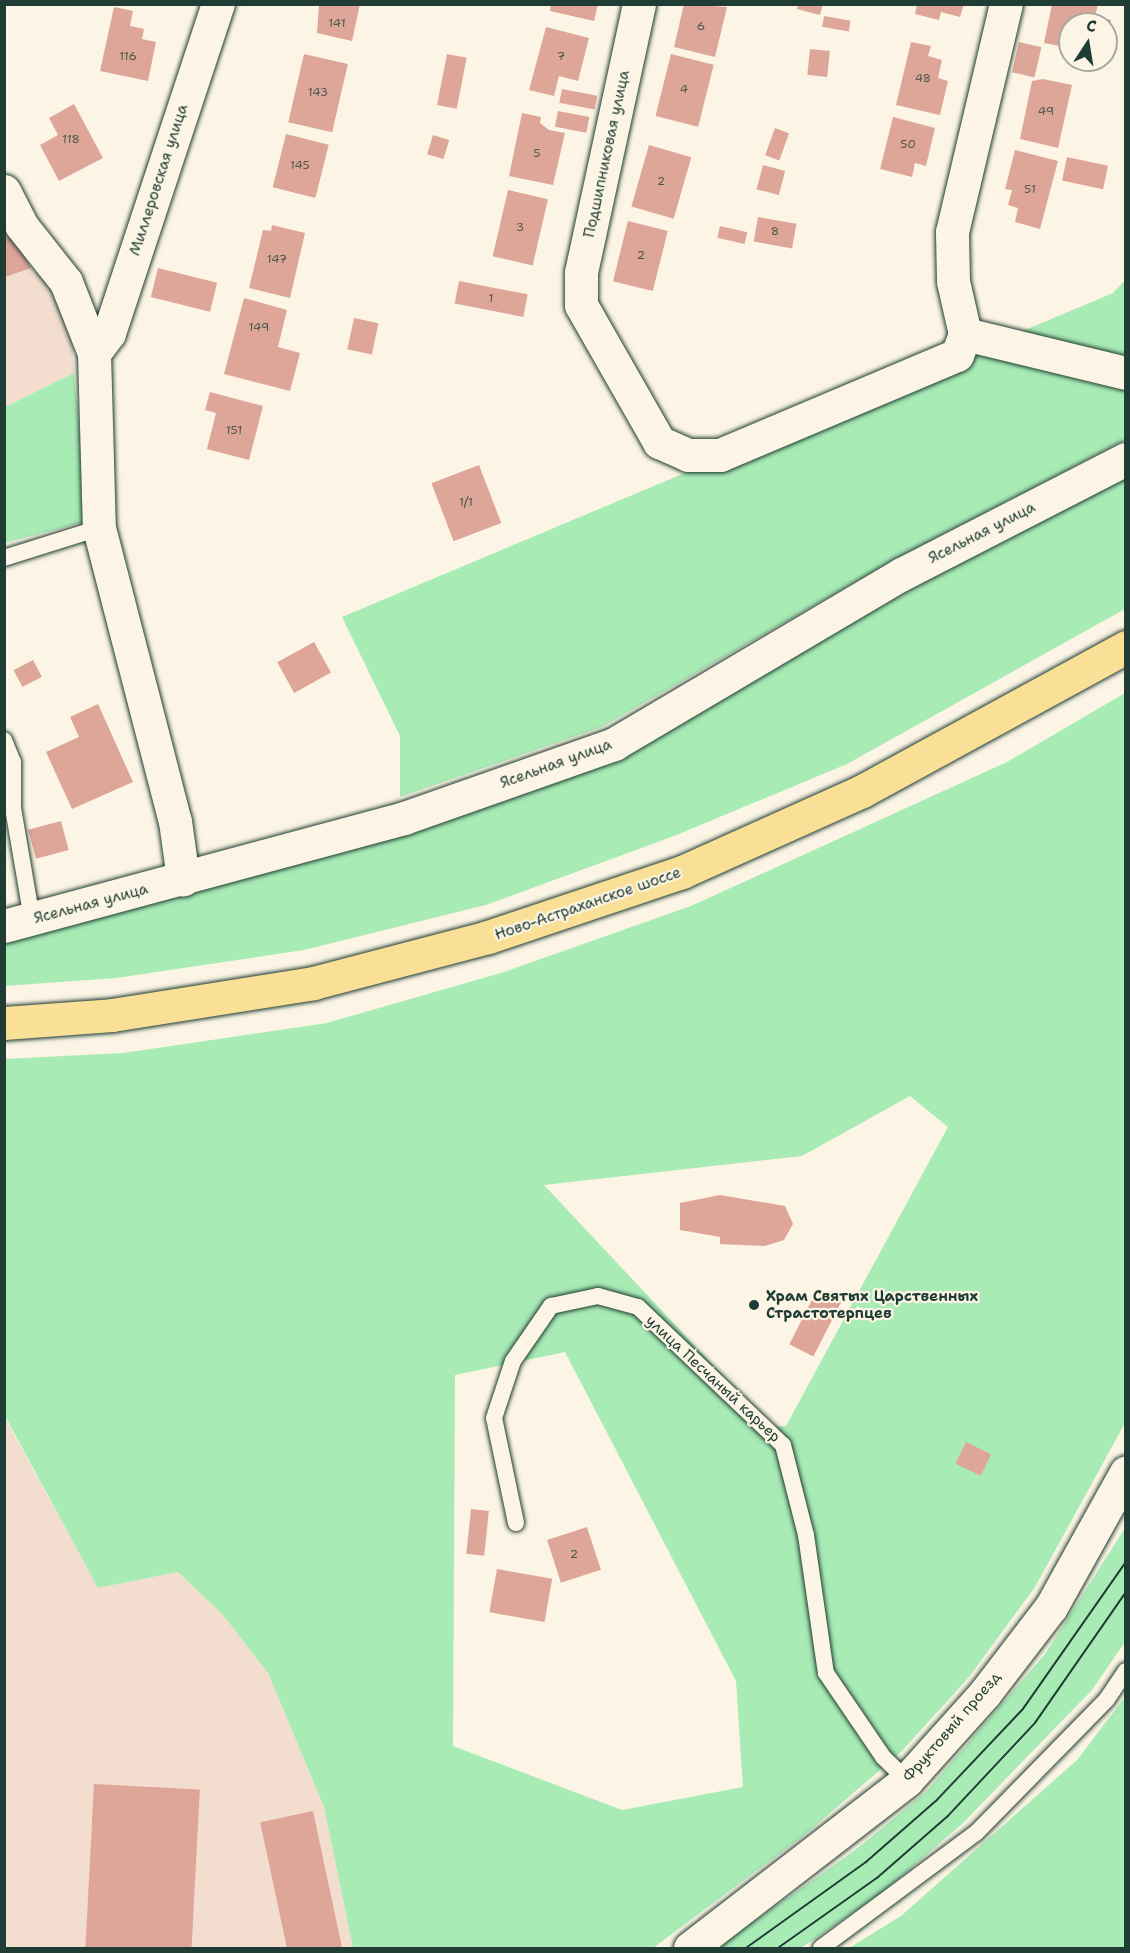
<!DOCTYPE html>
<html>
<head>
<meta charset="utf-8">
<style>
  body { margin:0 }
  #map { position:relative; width:1130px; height:1953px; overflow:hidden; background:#fcf5e5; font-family:"Shantell Sans",sans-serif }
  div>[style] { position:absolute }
  .built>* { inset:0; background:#f3ddce }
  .green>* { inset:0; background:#a8ebb5 }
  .building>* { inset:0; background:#dea698; transform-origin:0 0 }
  .roads { filter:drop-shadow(0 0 2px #1f3d34) drop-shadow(0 0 2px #1f3d34) }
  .service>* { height:16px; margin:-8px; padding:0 8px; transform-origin:8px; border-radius:8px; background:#fcf5e5 }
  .minor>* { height:33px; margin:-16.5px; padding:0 16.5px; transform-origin:16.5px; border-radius:16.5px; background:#fcf5e5 }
  .tertiary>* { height:33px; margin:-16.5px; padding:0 16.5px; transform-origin:16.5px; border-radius:16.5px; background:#fcf5e5 }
  .primary>* { height:33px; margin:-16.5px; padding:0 16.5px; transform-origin:16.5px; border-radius:16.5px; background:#f9e096 }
  .tram>* { height:1.5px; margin:-0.75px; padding:0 0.75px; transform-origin:0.75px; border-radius:0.75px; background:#1f3d34 }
  .dots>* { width:16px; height:16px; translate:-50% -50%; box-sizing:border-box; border:3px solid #fcf5e5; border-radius:50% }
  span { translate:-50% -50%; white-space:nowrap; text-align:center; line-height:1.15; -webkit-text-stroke:4.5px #fcf5e5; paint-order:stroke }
  .number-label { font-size:12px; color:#4f574d }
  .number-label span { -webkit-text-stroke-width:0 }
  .street-label { font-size:15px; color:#1f3d34 }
  .poi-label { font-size:15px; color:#1f3d34; font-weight:700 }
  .left { translate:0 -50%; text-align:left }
  .frame { position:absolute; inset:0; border:6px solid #1f3d34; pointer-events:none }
  .north { position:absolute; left:1058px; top:12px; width:60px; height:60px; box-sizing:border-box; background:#fcf5e5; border:2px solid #a4ab9e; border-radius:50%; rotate:12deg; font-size:16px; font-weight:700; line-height:24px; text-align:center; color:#1f3d34 }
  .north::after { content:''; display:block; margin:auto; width:21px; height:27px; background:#1f3d34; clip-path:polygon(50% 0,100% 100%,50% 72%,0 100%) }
</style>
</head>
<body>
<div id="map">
  <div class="built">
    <i style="clip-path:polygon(4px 219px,31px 268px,59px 293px,71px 325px,74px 373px,5px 407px)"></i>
    <i style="clip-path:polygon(4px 1416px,98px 1588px,178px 1572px,222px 1614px,268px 1673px,324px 1807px,353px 1948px,5px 1948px)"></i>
  </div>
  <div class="green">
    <i style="clip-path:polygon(1125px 280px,1125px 440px,895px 559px,602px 727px,400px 797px,400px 736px,342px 617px,1113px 293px)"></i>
    <i style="clip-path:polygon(74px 373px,88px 521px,5px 543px,5px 407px)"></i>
    <i style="clip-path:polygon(1125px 477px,1125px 609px,847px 764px,674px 836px,486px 905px,304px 950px,116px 978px,5px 986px,5px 937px,618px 756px,912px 589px)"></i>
    <i style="clip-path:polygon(evenodd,1125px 693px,1125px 1423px,1035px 1587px,969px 1677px,901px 1752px,802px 1837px,653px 1948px,353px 1948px,324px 1807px,268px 1673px,222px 1614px,178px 1572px,98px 1588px,5px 1416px,4px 1059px,123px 1053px,327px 1023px,504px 972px,691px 906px,1007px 762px,1125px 693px,910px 1096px,948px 1127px,786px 1426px,771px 1427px,544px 1185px,802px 1156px,910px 1096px,1125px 693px,565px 1352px,736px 1681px,743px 1787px,622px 1810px,453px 1746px,455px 1375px,565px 1352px)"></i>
    <i style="clip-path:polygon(1125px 1528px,1125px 1642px,1092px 1690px,963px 1823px,882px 1893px,801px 1948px,716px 1948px,854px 1851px,926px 1792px,1045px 1654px)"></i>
    <i style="clip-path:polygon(1125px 1697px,1125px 1948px,849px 1948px,901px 1916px,1077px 1760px)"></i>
  </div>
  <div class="building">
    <i style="clip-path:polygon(319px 4px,360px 4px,352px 41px,317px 33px)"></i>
    <i style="clip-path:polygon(551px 4px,598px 4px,594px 21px,550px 11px)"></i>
    <i style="clip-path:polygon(684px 4px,727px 7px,715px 57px,674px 47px)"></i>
    <i style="clip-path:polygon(798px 4px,823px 4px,820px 15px,797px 9px)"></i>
    <i style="clip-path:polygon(917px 4px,964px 4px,960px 17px,941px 12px,939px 20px,915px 14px)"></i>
    <i style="clip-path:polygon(1052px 4px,1098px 4px,1095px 16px,1111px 20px,1107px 39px,1106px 24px,1070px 24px,1070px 48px,1044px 43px)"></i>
    <i style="clip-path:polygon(114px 7px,133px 11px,130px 26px,144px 29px,142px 39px,156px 42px,148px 81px,100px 71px)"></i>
    <i style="left:824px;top:16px;width:27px;height:11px;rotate:10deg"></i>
    <i style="clip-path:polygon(546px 27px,589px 38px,578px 81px,559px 76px,554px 96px,529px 90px)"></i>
    <i style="clip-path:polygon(911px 42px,931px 46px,928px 56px,942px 60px,938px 78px,948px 81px,940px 115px,896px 105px)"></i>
    <i style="left:1019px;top:42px;width:23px;height:31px;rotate:13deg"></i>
    <i style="left:810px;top:49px;width:20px;height:26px;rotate:6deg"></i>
    <i style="left:304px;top:54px;width:45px;height:70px;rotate:13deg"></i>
    <i style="left:447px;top:54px;width:20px;height:52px;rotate:11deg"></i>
    <i style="left:671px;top:54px;width:44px;height:64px;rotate:14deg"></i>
    <i style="clip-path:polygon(1043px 79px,1072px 85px,1058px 148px,1020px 139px,1032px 81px)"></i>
    <i style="left:562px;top:89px;width:36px;height:14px;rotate:11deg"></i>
    <i style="clip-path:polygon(74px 104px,103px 158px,59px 181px,40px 145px,58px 135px,49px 118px)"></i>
    <i style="left:558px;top:111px;width:32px;height:16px;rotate:11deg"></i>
    <i style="clip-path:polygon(522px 113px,541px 117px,540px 123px,549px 130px,565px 133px,553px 185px,509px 176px)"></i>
    <i style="clip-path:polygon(893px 117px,935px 128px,926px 166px,915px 163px,912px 177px,880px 169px)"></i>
    <i style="left:775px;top:128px;width:15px;height:29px;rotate:20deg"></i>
    <i style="left:286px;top:134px;width:44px;height:55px;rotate:14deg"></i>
    <i style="left:433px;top:135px;width:17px;height:20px;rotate:17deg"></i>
    <i style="left:649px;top:145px;width:44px;height:64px;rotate:16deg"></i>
    <i style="clip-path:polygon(1015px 150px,1058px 161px,1040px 229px,1015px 222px,1018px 208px,1008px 205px,1012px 190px,1005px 189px)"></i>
    <i style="left:1067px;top:157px;width:42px;height:24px;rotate:12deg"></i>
    <i style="left:763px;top:165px;width:23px;height:25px;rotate:15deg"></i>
    <i style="left:508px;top:190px;width:41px;height:68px;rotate:13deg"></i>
    <i style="left:758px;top:217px;width:39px;height:25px;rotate:10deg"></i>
    <i style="left:628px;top:221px;width:41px;height:62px;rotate:14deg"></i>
    <i style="clip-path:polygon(272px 225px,305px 233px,290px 298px,249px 288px,263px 230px,271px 231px)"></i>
    <i style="left:720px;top:226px;width:28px;height:12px;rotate:13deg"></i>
    <i style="clip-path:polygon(5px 236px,13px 238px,31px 268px,5px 277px)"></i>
    <i style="left:158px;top:268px;width:61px;height:30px;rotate:14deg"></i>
    <i style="left:459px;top:281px;width:70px;height:23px;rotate:11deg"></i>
    <i style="clip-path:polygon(244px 298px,287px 310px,278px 347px,300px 353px,290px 391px,224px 374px)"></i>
    <i style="left:354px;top:318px;width:25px;height:32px;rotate:12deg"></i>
    <i style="clip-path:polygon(210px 392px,263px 406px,249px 460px,207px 449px,216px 413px,205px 410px)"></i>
    <i style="left:479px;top:465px;width:62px;height:51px;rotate:69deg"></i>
    <i style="left:314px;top:642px;width:35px;height:42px;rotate:61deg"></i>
    <i style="left:33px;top:660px;width:19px;height:22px;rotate:62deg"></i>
    <i style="clip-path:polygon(98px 704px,133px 782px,72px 809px,46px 752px,79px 737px,70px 717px)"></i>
    <i style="left:61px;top:821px;width:30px;height:34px;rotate:75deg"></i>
    <i style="clip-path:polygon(720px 1195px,785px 1206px,793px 1224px,784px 1240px,765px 1246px,720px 1244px,720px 1237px,680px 1230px,680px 1203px)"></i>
    <i style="left:817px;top:1290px;width:27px;height:61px;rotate:27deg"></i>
    <i style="left:966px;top:1442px;width:28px;height:24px;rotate:26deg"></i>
    <i style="left:471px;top:1509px;width:18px;height:45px;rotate:6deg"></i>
    <i style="left:587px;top:1527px;width:45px;height:42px;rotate:72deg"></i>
    <i style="left:497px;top:1569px;width:56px;height:44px;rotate:10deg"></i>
    <i style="left:94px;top:1784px;width:106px;height:164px;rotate:3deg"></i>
    <i style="left:313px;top:1811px;width:140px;height:54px;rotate:78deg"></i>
  </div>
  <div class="roads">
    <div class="service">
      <i style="left:4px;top:558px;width:100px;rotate:-17.5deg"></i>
      <i style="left:4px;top:740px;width:24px;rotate:68deg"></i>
      <i style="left:13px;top:762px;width:46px;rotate:90deg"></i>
      <i style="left:13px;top:808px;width:113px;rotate:80.3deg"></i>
      <i style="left:516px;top:1523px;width:107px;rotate:-101.8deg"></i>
      <i style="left:494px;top:1418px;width:60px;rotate:-71.6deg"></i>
      <i style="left:513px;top:1361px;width:67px;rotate:-55.4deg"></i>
      <i style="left:551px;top:1306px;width:48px;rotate:-12deg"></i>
      <i style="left:598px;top:1296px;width:41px;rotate:15.4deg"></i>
      <i style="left:638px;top:1307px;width:200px;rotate:43.6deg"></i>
      <i style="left:783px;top:1445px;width:93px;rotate:75.7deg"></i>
      <i style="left:806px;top:1535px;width:139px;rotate:81.8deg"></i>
      <i style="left:826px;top:1673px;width:102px;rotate:55.8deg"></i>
      <i style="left:883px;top:1757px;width:33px;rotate:44deg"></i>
      <i style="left:821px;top:1948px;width:193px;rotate:-36.6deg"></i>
      <i style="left:976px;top:1833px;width:187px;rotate:-45.6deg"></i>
      <i style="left:1107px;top:1699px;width:34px;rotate:-56deg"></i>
    </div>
    <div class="minor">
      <i style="left:639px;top:4px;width:274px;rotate:102.2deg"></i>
      <i style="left:581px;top:272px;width:33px;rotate:90deg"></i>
      <i style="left:581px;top:305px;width:158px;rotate:60.3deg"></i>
      <i style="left:659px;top:442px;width:32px;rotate:24deg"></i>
      <i style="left:688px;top:455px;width:32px"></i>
      <i style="left:720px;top:455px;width:257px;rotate:-22.9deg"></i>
      <i style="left:957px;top:355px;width:22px;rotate:-69deg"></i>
      <i style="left:4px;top:191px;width:38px;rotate:63deg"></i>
      <i style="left:21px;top:225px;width:73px;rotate:51.7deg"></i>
      <i style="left:66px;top:282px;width:76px;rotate:68.5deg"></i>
      <i style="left:94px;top:353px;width:175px;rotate:88.4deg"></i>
      <i style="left:99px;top:528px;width:303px;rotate:75.5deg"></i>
      <i style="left:175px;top:821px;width:59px;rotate:82.1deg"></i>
      <i style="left:965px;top:334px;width:54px;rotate:-102.8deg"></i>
      <i style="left:953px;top:281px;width:49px;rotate:-91.2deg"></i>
      <i style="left:952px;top:232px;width:234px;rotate:-76.7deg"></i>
      <i style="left:965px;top:334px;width:166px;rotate:13.6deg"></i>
      <i style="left:94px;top:353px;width:25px;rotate:-53deg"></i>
      <i style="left:109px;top:333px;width:347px;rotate:-71.7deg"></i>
      <i style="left:4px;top:926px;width:414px;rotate:-15.1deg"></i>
      <i style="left:404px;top:818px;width:223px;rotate:-19.4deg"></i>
      <i style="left:614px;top:744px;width:334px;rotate:-30.6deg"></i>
      <i style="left:902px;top:574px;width:252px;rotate:-27.2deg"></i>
    </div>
    <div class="tertiary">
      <i style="left:690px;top:1948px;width:274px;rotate:-37.7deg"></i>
      <i style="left:907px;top:1780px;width:117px;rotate:-48.1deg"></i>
      <i style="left:985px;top:1693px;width:108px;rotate:-52.5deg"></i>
      <i style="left:1051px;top:1607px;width:154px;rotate:-60.9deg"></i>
    </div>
    <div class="primary">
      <i style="left:4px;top:1023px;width:108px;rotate:-4.2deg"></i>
      <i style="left:112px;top:1015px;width:204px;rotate:-9deg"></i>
      <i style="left:313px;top:983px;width:181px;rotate:-14.7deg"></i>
      <i style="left:488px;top:937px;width:205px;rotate:-18.5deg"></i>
      <i style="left:682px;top:872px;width:197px;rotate:-24.2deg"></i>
      <i style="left:862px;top:791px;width:301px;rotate:-28.6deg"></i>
    </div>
  </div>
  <div class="tram">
    <i style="left:746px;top:1948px;width:148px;rotate:-35.6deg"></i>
    <i style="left:866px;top:1862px;width:94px;rotate:-41.1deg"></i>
    <i style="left:937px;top:1800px;width:125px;rotate:-46.6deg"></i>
    <i style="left:1023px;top:1709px;width:179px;rotate:-55deg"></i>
    <i style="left:778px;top:1948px;width:121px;rotate:-35.3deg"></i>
    <i style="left:877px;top:1878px;width:94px;rotate:-41.1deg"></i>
    <i style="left:948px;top:1816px;width:127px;rotate:-46.9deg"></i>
    <i style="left:1035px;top:1723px;width:160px;rotate:-55.2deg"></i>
  </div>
  <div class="dots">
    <i style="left:754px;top:1305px;background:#1f3d34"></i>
  </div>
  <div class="number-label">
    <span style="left:337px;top:24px">141</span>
    <span style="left:701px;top:27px">6</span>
    <span style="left:128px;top:57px">116</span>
    <span style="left:561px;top:57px">7</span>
    <span style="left:923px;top:79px">48</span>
    <span style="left:684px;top:90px">4</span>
    <span style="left:318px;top:93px">143</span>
    <span style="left:1046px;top:112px">49</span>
    <span style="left:71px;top:140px">118</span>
    <span style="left:908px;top:145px">50</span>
    <span style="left:537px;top:154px">5</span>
    <span style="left:300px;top:166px">145</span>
    <span style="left:661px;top:182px">2</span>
    <span style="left:1030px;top:190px">51</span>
    <span style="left:520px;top:228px">3</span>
    <span style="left:775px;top:232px">8</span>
    <span style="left:641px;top:256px">2</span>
    <span style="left:277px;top:260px">147</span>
    <span style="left:491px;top:299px">1</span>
    <span style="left:259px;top:328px">149</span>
    <span style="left:234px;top:431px">151</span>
    <span style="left:466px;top:503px">1/1</span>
    <span style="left:574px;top:1555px">2</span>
  </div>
  <div class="street-label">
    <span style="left:607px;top:154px;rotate:-78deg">Подшипниковая улица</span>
    <span style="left:159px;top:180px;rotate:-72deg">Миллеровская улица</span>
    <span style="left:982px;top:533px;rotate:-27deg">Ясельная улица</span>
    <span style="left:556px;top:764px;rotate:-20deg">Ясельная улица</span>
    <span style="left:91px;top:904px;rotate:-15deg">Ясельная улица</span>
    <span style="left:588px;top:904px;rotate:-19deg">Ново-Астраханское шоссе</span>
    <span style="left:713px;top:1379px;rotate:43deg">улица Песчаный карьер</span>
    <span style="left:952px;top:1727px;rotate:-49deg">Фруктовый проезд</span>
  </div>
  <div class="poi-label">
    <span class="left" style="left:766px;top:1305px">Храм Святых Царственных<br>Страстотерпцев</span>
  </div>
  <div class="frame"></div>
  <div class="north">С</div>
</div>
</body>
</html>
